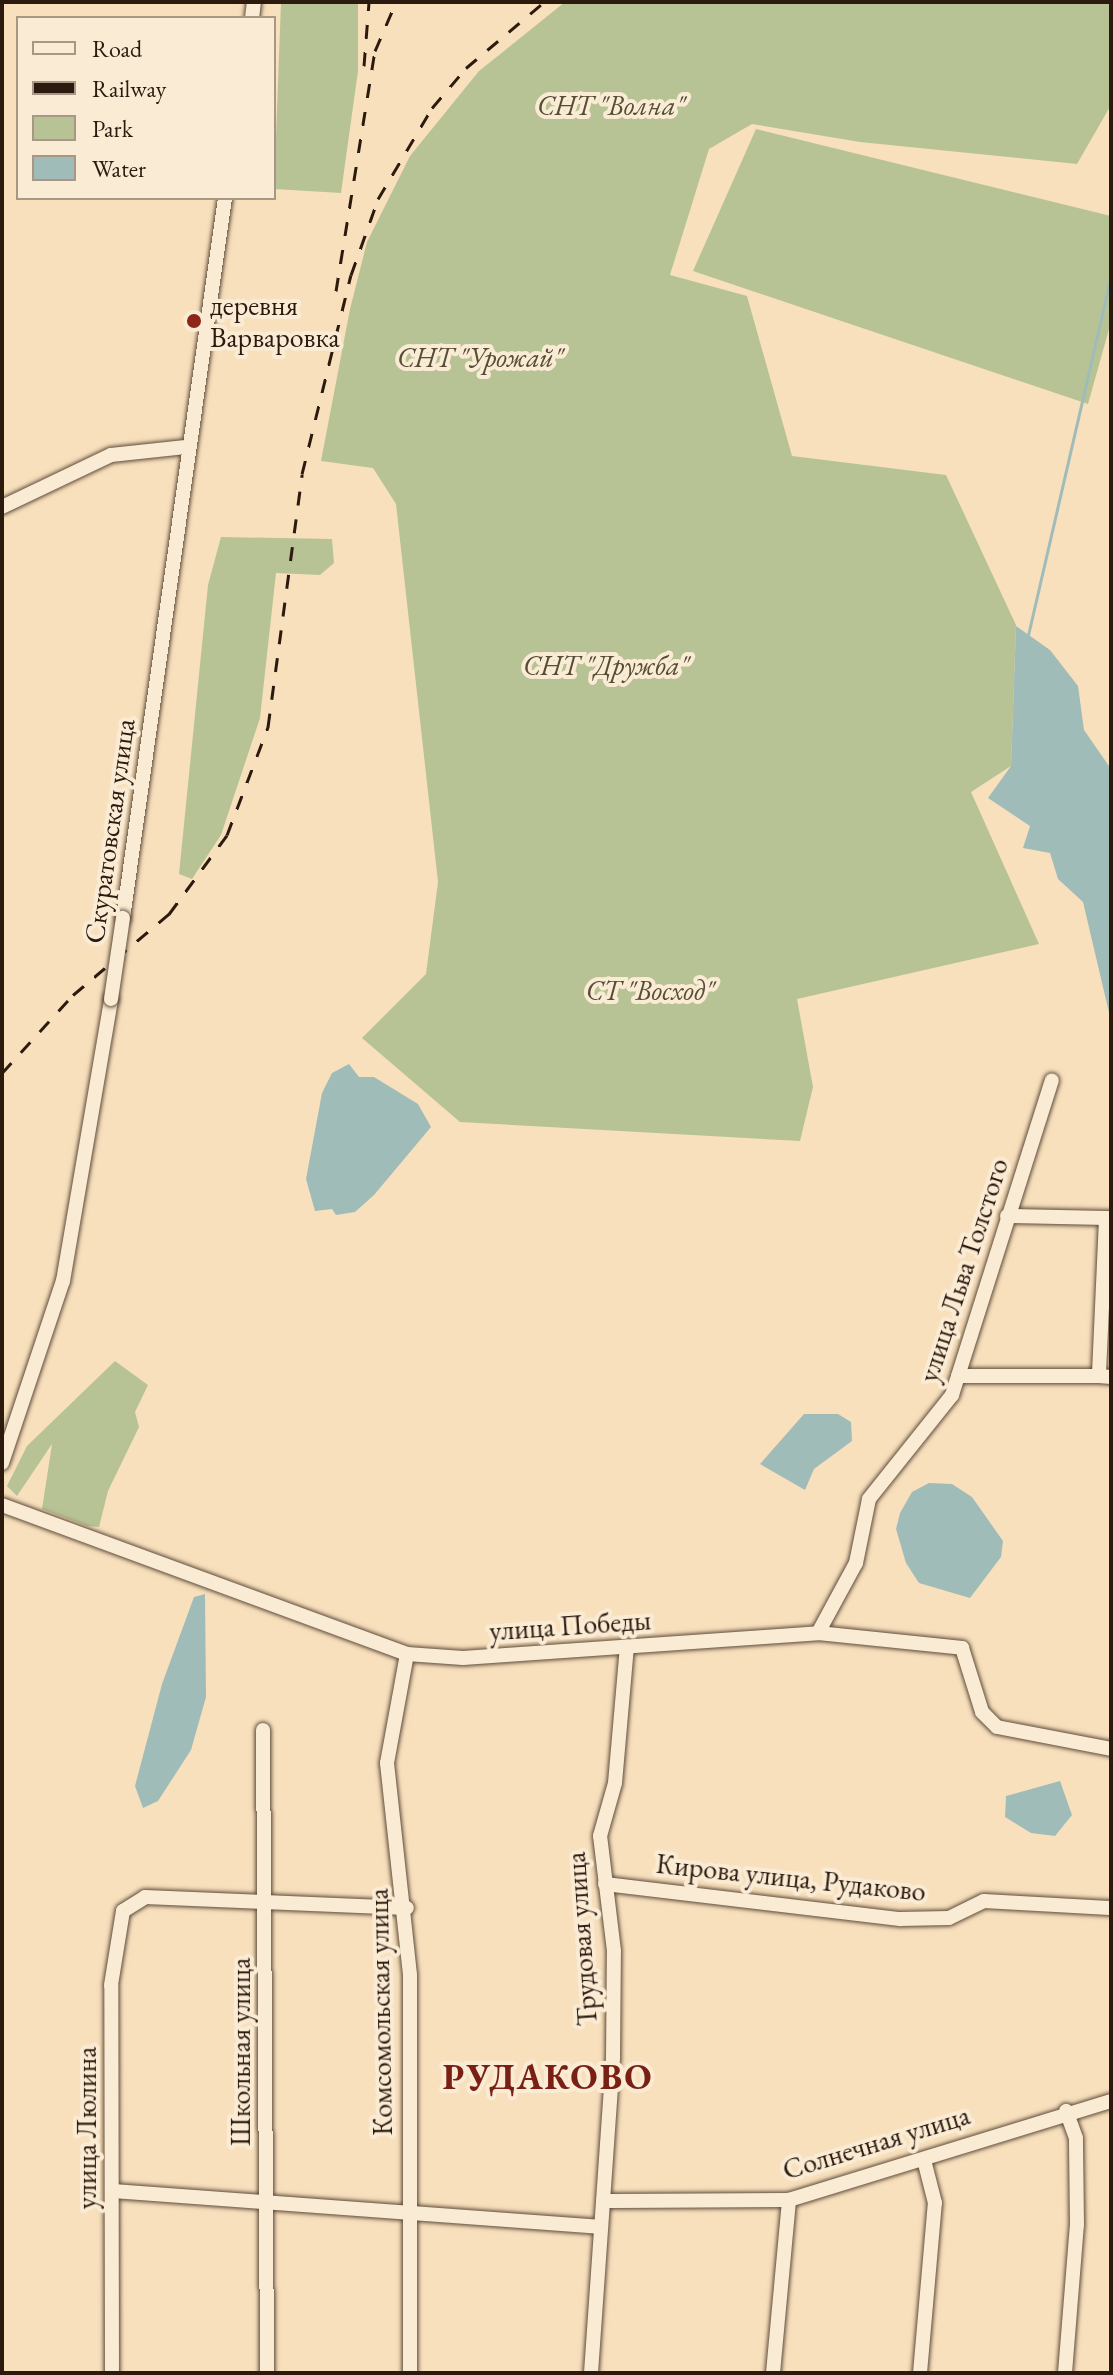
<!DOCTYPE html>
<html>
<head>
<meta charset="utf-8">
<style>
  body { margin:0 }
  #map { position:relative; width:1113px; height:2375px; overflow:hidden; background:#f8e0bd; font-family:"EB Garamond",serif }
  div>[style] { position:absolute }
  .green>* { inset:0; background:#b7c395 }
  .water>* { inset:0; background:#9fbcb8 }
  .stream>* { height:3px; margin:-1.5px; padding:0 1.5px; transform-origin:1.5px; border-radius:1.5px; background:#9fbcb8 }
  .roads { filter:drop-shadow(0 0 2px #5f4c3a) drop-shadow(0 0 2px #5f4c3a) }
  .minor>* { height:14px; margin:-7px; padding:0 7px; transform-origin:7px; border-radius:7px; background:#faebd4 }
  .rail>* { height:3px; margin-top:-1.5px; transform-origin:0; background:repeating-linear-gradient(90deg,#2c1a0f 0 14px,transparent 0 28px) }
  .bridges { filter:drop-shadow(0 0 2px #5f4c3a) drop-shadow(0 0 2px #5f4c3a) }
  .minor-bridge>* { height:14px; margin:-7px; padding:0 7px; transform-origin:7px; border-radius:7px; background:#faebd4 }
  .dots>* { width:22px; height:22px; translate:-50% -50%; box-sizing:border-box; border:4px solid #faebd4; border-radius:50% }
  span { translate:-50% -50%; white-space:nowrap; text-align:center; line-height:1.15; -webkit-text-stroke:8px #faebd4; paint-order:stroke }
  .park-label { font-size:28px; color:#564d37; font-style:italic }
  .poi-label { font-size:28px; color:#2c1a0f }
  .left { translate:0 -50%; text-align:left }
  .street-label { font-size:28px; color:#2c1a0f }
  .district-label { font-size:36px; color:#7a1f14; font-weight:700; letter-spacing:2px }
  .frame { position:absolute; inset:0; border:4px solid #2c1a0f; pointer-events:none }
  .legend { position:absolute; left:16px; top:16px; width:260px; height:184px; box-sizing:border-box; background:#faebd4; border:2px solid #a89785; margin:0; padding:10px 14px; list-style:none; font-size:24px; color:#2c1a0f }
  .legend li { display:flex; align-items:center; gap:16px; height:40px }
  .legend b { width:40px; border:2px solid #a89785 }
</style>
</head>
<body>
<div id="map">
  <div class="green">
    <i style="clip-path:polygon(281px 2px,358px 2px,358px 71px,341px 193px,274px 189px)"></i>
    <i style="clip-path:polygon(565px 2px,1111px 2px,1111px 105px,1077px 164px,860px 142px,752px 124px,709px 149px,670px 275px,747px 296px,792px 456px,946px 475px,1016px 625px,1011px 766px,971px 792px,1039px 944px,797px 999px,813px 1087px,800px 1141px,460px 1122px,362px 1038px,426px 974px,438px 882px,396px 504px,373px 468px,321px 461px,350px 309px,367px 242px,410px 156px,479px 71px)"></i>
    <i style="clip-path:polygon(756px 129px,1111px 216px,1111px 322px,1088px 404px,693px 271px)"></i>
    <i style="clip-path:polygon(221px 537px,332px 539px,334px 563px,320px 575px,276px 573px,260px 718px,221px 835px,192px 879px,179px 874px,208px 585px)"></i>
    <i style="clip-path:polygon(115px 1361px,148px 1385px,135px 1412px,139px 1427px,108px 1491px,99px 1527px,87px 1526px,42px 1509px,52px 1444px,17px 1496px,7px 1486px,27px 1446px)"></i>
  </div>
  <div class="water">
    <i style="clip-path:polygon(1016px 626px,1050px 650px,1078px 686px,1084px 730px,1111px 769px,1111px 1021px,1083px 902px,1058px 879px,1050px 853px,1023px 848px,1030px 826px,988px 798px,1011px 766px)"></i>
    <i style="clip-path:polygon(349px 1064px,359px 1077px,374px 1077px,418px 1104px,431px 1127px,374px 1195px,355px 1212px,336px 1215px,332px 1209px,315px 1211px,306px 1179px,322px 1093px,332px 1073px)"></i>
    <i style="clip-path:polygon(804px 1414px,838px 1414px,851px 1422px,852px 1441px,814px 1469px,805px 1490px,760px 1464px)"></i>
    <i style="clip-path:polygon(929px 1483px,952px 1484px,972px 1497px,1003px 1541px,1001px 1557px,970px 1598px,919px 1583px,906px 1563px,896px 1529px,900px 1513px,912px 1492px)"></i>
    <i style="clip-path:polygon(205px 1594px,206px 1697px,191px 1750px,158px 1801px,143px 1808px,135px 1786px,162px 1684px,194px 1597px)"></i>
    <i style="clip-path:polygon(1060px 1781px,1072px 1815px,1055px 1836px,1031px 1833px,1005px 1817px,1006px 1796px)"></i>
  </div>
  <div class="stream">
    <i style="left:1028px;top:635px;width:368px;rotate:-77deg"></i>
  </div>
  <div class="roads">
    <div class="minor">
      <i style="left:252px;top:18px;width:16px;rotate:-83deg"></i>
      <i style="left:2px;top:507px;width:121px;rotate:-25.5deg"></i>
      <i style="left:111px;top:455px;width:75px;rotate:-6.1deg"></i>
      <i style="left:123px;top:918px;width:727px;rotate:-81.94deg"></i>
      <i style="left:1007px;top:1216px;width:104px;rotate:1.1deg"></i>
      <i style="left:1106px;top:1219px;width:157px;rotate:92.6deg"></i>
      <i style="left:1099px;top:1376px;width:12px;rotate:5deg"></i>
      <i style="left:958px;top:1376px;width:141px"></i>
      <i style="left:2px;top:1463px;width:192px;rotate:-71.5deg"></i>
      <i style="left:63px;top:1281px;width:286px;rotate:-80.3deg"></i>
      <i style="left:2px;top:1505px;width:432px;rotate:20.2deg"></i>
      <i style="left:407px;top:1654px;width:56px;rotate:4.1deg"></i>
      <i style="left:463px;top:1658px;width:356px;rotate:-4deg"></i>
      <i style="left:818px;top:1633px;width:145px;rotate:5.9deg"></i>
      <i style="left:962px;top:1648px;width:67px;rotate:72.6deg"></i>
      <i style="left:982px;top:1712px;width:21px;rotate:45deg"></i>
      <i style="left:997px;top:1727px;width:116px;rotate:10.9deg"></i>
      <i style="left:818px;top:1633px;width:80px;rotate:-61.5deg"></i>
      <i style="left:856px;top:1563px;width:65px;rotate:-78.5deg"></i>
      <i style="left:869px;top:1499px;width:133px;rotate:-51.4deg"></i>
      <i style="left:952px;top:1395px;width:330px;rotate:-72.4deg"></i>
      <i style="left:407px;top:1654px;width:111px;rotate:100.4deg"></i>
      <i style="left:387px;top:1763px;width:213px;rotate:83.8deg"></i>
      <i style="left:410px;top:1975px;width:398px;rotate:90deg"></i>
      <i style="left:263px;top:1730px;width:643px;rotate:89.64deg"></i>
      <i style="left:605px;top:1884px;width:297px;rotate:6.8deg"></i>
      <i style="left:900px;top:1919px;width:49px;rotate:-1.2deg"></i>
      <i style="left:949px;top:1918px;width:39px;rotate:-26deg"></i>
      <i style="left:984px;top:1901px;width:127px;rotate:3.2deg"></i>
      <i style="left:113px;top:2191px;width:487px;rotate:4.2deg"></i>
      <i style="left:603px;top:2201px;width:186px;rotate:-0.3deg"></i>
      <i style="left:789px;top:2200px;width:337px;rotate:-17.1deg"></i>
      <i style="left:112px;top:2373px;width:388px;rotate:-90.1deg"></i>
      <i style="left:111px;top:1985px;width:75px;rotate:-80.8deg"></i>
      <i style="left:123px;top:1911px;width:26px;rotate:-32deg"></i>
      <i style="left:145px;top:1897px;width:262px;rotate:2.4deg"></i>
      <i style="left:591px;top:2373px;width:317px;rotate:-86deg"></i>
      <i style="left:613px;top:2057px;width:106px;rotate:-89.5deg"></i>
      <i style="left:614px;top:1951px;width:116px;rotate:-96.9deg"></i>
      <i style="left:600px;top:1836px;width:55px;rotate:-74.2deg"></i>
      <i style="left:615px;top:1783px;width:137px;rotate:-85deg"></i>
      <i style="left:773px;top:2373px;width:174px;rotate:-84.7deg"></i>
      <i style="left:920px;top:2373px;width:171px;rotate:-85deg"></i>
      <i style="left:935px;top:2203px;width:44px;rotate:-104.3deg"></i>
      <i style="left:1065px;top:2373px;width:148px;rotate:-85.4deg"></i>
      <i style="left:1077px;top:2225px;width:87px;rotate:-90.7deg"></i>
      <i style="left:1076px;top:2138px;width:29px;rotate:-110deg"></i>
    </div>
  </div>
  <div class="rail">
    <i style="left:364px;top:66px;width:64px;rotate:-85.5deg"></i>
    <i style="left:336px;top:291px;width:243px;rotate:-80.8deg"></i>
    <i style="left:375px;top:51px;width:53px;rotate:-66.8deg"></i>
    <i style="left:2px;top:1073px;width:105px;rotate:-47.7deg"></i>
    <i style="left:73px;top:995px;width:126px;rotate:-40.2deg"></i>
    <i style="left:169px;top:914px;width:98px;rotate:-53.7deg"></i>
    <i style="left:227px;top:835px;width:116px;rotate:-69.2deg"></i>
    <i style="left:268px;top:727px;width:255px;rotate:-82.3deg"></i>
    <i style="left:302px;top:474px;width:205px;rotate:-76.2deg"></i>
    <i style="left:351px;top:275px;width:81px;rotate:-70.4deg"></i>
    <i style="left:378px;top:199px;width:106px;rotate:-59.3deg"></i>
    <i style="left:432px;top:108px;width:52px;rotate:-49.6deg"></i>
    <i style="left:466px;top:68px;width:102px;rotate:-40.2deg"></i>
  </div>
  <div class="bridges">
    <div class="minor-bridge">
      <i style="left:111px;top:999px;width:82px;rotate:-81.6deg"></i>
    </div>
  </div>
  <div class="dots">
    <i style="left:194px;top:321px;background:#8f2418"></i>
  </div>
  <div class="park-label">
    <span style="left:611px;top:105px">СНТ "Волна"</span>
    <span style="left:480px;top:357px">СНТ "Урожай"</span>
    <span style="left:606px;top:665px">СНТ "Дружба"</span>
    <span style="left:650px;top:990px">СТ "Восход"</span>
  </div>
  <div class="poi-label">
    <span class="left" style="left:210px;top:321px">деревня<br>Варваровка</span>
  </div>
  <div class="street-label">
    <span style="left:109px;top:831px;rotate:-82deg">Скуратовская улица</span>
    <span style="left:963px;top:1270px;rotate:-72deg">улица Льва Толстого</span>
    <span style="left:570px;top:1625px;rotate:-4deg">улица Победы</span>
    <span style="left:791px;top:1877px;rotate:6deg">Кирова улица, Рудаково</span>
    <span style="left:581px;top:1939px;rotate:-94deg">Трудовая улица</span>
    <span style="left:380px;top:2012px;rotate:-91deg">Комсомольская улица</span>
    <span style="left:240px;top:2052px;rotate:-90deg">Школьная улица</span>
    <span style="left:86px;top:2128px;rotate:-90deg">улица Люлина</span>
    <span style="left:876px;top:2142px;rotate:-17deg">Солнечная улица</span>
  </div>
  <div class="district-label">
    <span style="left:548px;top:2077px">РУДАКОВО</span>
  </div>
  <div class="frame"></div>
  <ul class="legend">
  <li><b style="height:10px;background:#faebd4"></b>Road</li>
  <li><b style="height:10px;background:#2c1a0f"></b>Railway</li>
  <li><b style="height:22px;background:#b7c395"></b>Park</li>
  <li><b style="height:22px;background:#9fbcb8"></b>Water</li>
  </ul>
</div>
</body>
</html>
